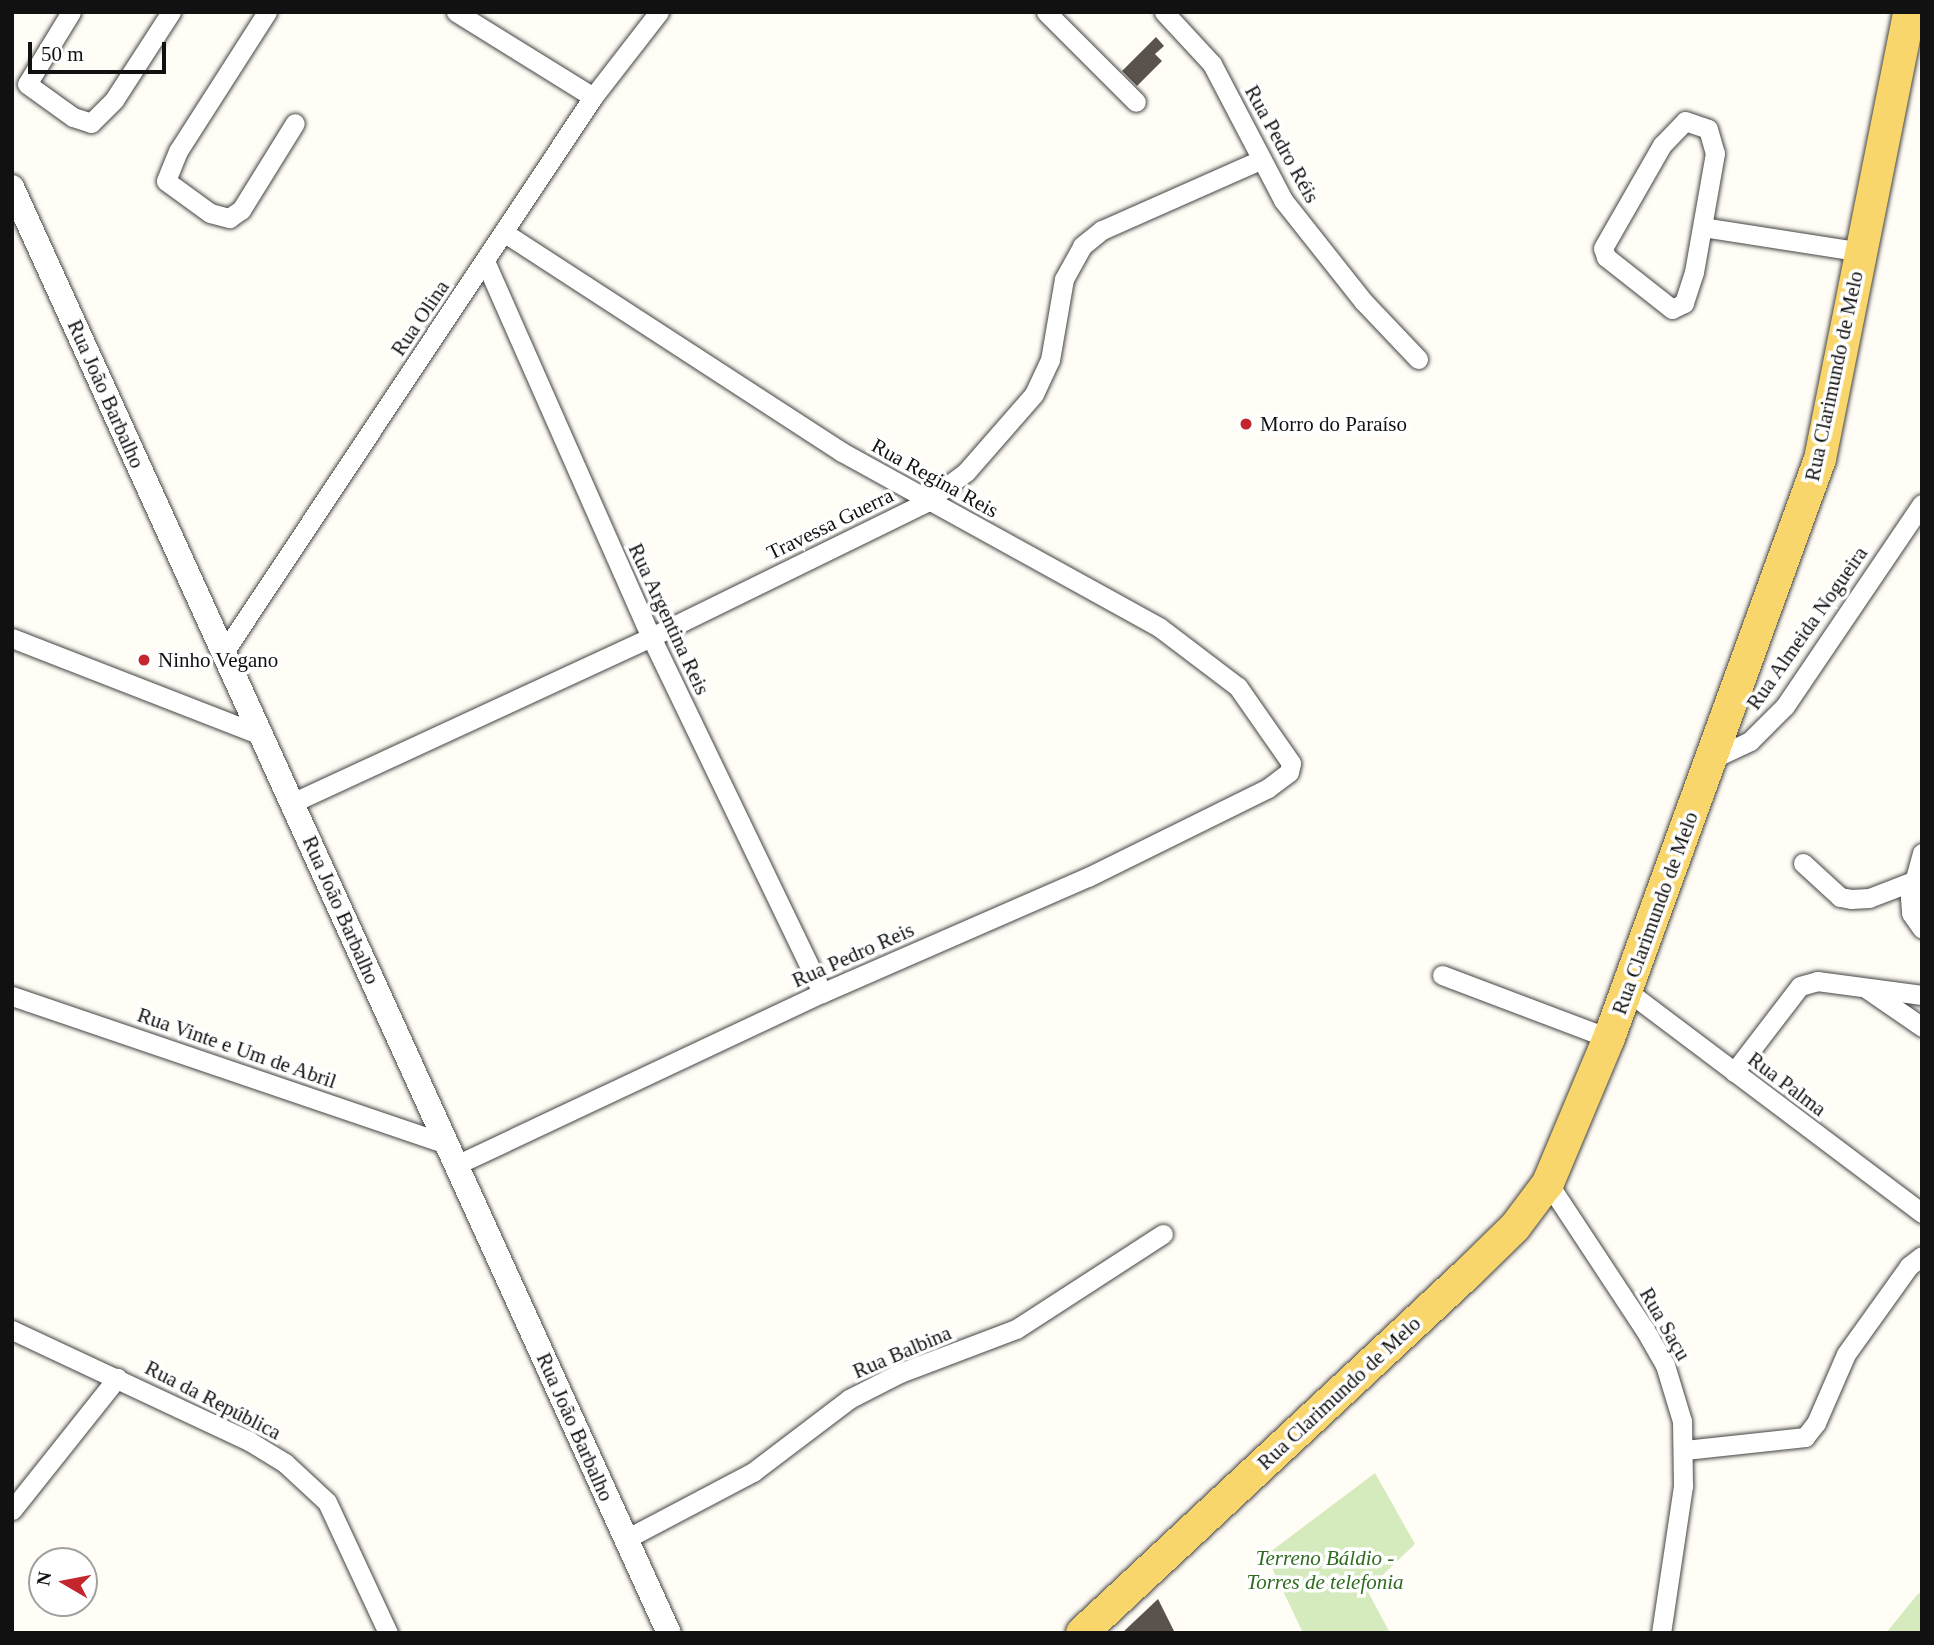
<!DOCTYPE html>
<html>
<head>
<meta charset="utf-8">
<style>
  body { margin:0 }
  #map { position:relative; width:1934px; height:1645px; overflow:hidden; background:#fffdf5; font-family:"Times New Roman",serif }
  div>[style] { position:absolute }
  .green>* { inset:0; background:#d5ebbd }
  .building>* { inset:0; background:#5a524d }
  .roads { filter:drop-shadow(0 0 2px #444) drop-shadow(0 0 2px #444) }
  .minor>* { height:19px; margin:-9.5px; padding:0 9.5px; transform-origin:9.5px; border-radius:9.5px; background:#fff }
  .tertiary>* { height:24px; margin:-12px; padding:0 12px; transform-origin:12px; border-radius:12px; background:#fff }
  .primary>* { height:32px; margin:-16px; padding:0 16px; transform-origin:16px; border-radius:16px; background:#f9d66b }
  .dots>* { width:19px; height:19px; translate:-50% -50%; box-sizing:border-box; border:4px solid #fff; border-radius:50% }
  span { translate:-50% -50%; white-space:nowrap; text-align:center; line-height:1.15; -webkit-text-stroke:7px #fff; paint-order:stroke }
  .street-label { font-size:21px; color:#111 }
  .poi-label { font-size:21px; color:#111 }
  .left { translate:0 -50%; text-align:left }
  .park-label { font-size:21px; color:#2f6b1f; font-style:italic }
  .frame { position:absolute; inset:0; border:14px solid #111; pointer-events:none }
  .north { position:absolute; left:28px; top:1547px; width:70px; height:70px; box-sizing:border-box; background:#fff; border:2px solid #a0a0a0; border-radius:50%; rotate:280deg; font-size:19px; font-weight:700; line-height:28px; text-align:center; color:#111 }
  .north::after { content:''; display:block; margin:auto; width:24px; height:32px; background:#c4262e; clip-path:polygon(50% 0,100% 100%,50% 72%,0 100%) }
  .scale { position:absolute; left:28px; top:42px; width:138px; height:32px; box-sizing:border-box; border:4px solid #111; border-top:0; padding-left:9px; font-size:21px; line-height:24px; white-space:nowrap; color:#111; -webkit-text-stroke:5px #fff; paint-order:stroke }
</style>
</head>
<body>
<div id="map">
  <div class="green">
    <i style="clip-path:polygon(1375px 1473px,1415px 1544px,1367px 1590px,1390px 1633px,1303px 1633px,1266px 1555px)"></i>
    <i style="clip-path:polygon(1922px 1591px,1922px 1633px,1886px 1633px,1917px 1595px)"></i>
  </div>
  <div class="building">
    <i style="clip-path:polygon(1156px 37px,1164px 46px,1155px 54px,1162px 61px,1137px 86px,1122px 71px)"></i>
    <i style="clip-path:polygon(1158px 1599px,1175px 1633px,1122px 1633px)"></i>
  </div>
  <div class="roads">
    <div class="minor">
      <i style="left:71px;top:12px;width:84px;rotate:121.4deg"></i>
      <i style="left:27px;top:84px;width:57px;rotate:35.7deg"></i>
      <i style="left:73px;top:117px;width:19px;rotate:18deg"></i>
      <i style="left:91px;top:123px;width:33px;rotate:-45deg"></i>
      <i style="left:114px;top:100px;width:105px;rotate:-57.1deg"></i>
      <i style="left:267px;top:12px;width:165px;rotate:122.6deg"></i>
      <i style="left:178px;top:151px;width:32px;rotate:112deg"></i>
      <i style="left:166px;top:181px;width:54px;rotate:36deg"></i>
      <i style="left:210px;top:213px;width:20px;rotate:15deg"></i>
      <i style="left:229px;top:218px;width:14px;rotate:-34deg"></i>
      <i style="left:241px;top:210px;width:102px;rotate:-58.2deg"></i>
      <i style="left:456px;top:12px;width:161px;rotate:31.8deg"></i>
      <i style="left:1046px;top:12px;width:127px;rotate:45deg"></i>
      <i style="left:1164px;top:12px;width:71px;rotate:47.3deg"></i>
      <i style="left:1212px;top:64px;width:153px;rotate:62.4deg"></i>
      <i style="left:1283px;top:200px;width:129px;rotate:51.6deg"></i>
      <i style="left:1363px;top:301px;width:80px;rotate:46.5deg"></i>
      <i style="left:1685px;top:121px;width:24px;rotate:19deg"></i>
      <i style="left:1708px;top:129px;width:25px;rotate:74deg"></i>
      <i style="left:1715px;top:153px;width:121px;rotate:100deg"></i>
      <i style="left:1694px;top:272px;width:33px;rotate:108deg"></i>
      <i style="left:1684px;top:303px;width:13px;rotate:153deg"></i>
      <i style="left:1672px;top:309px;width:84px;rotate:-141.8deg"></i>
      <i style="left:1606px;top:257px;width:9px;rotate:-108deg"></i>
      <i style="left:1603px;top:248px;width:119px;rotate:-60.2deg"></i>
      <i style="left:1662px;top:145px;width:33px;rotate:-46deg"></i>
      <i style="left:1703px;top:227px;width:161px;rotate:8.9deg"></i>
      <i style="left:485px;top:261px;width:411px;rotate:66.2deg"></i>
      <i style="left:651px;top:637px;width:395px;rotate:64.3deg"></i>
      <i style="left:12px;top:638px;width:267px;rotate:21.3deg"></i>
      <i style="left:224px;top:652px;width:666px;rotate:-56.38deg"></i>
      <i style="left:593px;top:97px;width:108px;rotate:-52.2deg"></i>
      <i style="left:1712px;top:759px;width:42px;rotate:-25.3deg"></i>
      <i style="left:1750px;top:741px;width:49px;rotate:-45deg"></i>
      <i style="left:1785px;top:706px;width:244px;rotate:-55.9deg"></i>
      <i style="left:292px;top:803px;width:396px;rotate:-24.8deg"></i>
      <i style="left:651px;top:637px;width:306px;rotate:-26.1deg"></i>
      <i style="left:926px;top:502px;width:50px;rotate:-36.9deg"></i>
      <i style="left:966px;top:472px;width:103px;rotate:-48.9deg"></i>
      <i style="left:1034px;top:394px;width:38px;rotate:-65deg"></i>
      <i style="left:1050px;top:360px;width:82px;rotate:-80.2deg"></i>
      <i style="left:1064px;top:279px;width:38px;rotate:-61deg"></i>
      <i style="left:1082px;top:246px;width:26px;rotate:-39deg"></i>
      <i style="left:1102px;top:230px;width:173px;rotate:-23.9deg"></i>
      <i style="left:1922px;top:853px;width:46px;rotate:105.3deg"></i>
      <i style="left:1910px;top:897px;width:16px;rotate:86deg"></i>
      <i style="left:1911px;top:913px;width:19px;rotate:55deg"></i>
      <i style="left:1803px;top:863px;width:50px;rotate:42.6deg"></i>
      <i style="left:1840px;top:897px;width:11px;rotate:10deg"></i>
      <i style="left:1851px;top:899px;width:18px;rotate:-3deg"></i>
      <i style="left:1869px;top:898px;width:45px;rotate:-20.9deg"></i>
      <i style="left:1442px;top:975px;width:178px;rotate:20.7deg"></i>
      <i style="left:1867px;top:989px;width:67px;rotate:34.6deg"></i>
      <i style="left:1626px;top:990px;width:371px;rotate:37deg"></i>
      <i style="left:12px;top:996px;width:459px;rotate:18.8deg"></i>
      <i style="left:1734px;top:1072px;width:108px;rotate:-52.5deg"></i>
      <i style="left:1800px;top:986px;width:18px;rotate:-16deg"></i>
      <i style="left:1817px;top:981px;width:106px;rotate:7.6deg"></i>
      <i style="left:456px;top:1165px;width:404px;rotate:-25.2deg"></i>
      <i style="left:822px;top:993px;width:290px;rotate:-23.6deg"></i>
      <i style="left:1088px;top:877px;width:201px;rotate:-26.3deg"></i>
      <i style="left:1268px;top:788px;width:26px;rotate:-37deg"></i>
      <i style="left:1289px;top:772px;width:9px;rotate:-77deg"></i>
      <i style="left:1291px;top:763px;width:93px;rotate:-124.9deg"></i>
      <i style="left:1238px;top:687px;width:99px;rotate:-142.8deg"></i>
      <i style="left:1159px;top:627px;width:362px;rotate:-151.1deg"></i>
      <i style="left:842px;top:452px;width:402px;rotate:-147deg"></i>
      <i style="left:1548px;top:1183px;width:176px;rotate:56.6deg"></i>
      <i style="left:1645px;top:1330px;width:40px;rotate:60.3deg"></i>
      <i style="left:1665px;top:1365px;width:59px;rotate:73.1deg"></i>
      <i style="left:1682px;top:1421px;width:65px;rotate:89.1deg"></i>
      <i style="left:1683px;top:1486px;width:149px;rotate:98.5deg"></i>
      <i style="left:12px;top:1330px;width:262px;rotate:25.1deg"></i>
      <i style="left:249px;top:1441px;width:42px;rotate:31.4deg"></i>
      <i style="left:285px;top:1463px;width:57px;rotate:42.9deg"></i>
      <i style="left:327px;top:1502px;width:145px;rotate:65deg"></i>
      <i style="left:1685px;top:1450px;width:121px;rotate:-6.2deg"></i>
      <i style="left:1805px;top:1437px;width:18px;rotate:-52deg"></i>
      <i style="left:1816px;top:1423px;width:75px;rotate:-66.5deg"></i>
      <i style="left:1846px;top:1354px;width:108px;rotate:-54.4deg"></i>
      <i style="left:1909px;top:1266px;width:16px;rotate:-38deg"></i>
      <i style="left:12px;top:1510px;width:169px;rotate:-51.5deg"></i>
      <i style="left:626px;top:1539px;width:144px;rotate:-27.8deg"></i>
      <i style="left:753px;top:1472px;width:121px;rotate:-37.2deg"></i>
      <i style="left:849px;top:1399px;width:57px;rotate:-27deg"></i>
      <i style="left:900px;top:1373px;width:124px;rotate:-20.8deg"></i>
      <i style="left:1016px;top:1329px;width:175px;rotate:-32.9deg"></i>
    </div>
    <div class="tertiary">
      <i style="left:12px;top:187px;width:1588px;rotate:65.57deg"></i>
    </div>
    <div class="primary">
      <i style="left:1082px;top:1633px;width:529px;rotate:-43.01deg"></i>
      <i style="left:1469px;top:1272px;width:64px;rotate:-44.4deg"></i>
      <i style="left:1515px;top:1227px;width:55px;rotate:-53.1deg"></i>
      <i style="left:1548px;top:1183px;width:157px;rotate:-67.2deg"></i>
      <i style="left:1609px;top:1038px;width:616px;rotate:-69.98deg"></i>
      <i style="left:1820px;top:459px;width:456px;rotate:-78.7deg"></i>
    </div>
  </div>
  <div class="dots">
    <i style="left:1246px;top:424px;background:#c4262e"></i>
    <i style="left:144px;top:660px;background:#c4262e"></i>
  </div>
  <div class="street-label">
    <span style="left:1282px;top:144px;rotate:61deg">Rua Pedro Réis</span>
    <span style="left:420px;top:318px;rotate:-56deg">Rua Olina</span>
    <span style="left:1834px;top:376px;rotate:-78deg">Rua Clarimundo de Melo</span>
    <span style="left:106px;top:394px;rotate:66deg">Rua João Barbalho</span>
    <span style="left:935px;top:478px;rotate:29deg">Rua Regina Reis</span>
    <span style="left:830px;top:524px;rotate:-26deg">Travessa Guerra</span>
    <span style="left:669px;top:619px;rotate:65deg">Rua Argentina Reis</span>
    <span style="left:1807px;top:628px;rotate:-55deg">Rua Almeida Nogueira</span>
    <span style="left:341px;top:910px;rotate:66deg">Rua João Barbalho</span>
    <span style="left:1655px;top:913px;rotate:-70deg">Rua Clarimundo de Melo</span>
    <span style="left:853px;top:955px;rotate:-24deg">Rua Pedro Reis</span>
    <span style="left:237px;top:1048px;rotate:19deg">Rua Vinte e Um de Abril</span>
    <span style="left:1787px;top:1084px;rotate:37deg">Rua Palma</span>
    <span style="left:1665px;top:1324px;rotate:60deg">Rua Saçu</span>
    <span style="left:902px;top:1352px;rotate:-23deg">Rua Balbina</span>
    <span style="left:1339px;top:1393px;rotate:-43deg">Rua Clarimundo de Melo</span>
    <span style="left:213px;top:1400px;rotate:27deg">Rua da República</span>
    <span style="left:575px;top:1427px;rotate:66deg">Rua João Barbalho</span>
  </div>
  <div class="poi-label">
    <span class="left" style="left:1260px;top:424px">Morro do Paraíso</span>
    <span class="left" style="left:158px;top:660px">Ninho Vegano</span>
  </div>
  <div class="park-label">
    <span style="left:1325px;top:1570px">Terreno Báldio -<br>Torres de telefonia</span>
  </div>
  <div class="frame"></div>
  <div class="north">N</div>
  <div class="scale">50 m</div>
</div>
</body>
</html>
